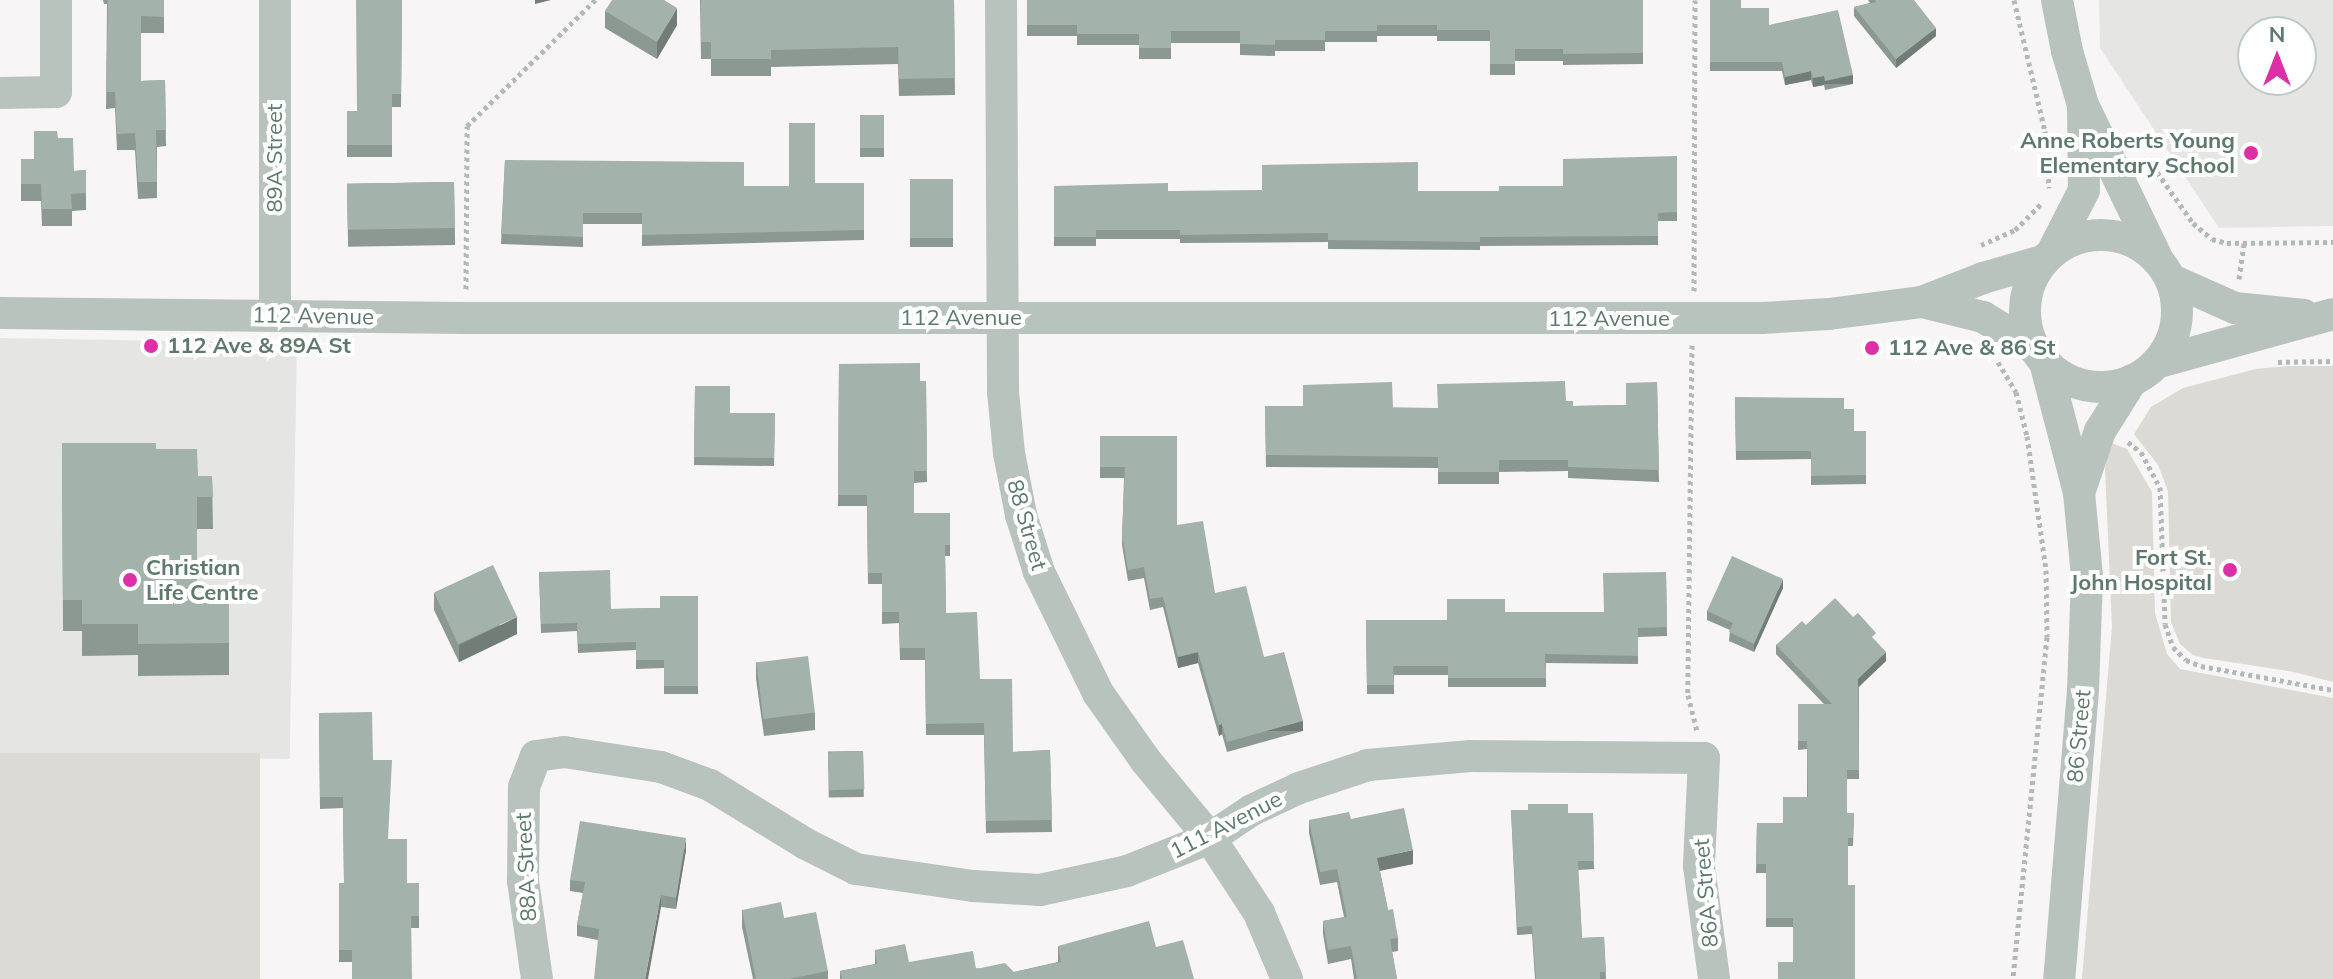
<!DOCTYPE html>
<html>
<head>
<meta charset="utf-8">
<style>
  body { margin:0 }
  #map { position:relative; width:2333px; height:979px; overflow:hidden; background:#f7f5f5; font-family:Mulish,sans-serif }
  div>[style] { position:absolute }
  .built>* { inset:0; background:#e5e6e4; transform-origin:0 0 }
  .green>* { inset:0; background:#dcdad4; transform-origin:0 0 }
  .path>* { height:5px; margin-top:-2.5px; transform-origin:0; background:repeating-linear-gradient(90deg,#b2bab7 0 4px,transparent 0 8px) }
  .minor>* { height:32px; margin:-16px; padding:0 16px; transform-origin:16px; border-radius:16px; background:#b9c3be }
  .minor>.ring { margin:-16px; padding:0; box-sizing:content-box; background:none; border:32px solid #b9c3be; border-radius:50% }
  .wall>* { inset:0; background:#8c9992; transform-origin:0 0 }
  .shaded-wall>* { inset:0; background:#727d77; transform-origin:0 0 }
  .building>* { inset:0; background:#a3b2aa; transform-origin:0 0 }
  .dots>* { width:22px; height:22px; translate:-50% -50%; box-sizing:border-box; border:4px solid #fff; border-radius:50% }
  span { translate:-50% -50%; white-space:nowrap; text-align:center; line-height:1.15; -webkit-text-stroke:8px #fff; paint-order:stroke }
  .poi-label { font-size:22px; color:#5e796d; font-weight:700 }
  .right { translate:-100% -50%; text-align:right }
  .left { translate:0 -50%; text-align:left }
  .street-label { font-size:22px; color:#5e796d }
  .north { position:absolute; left:2237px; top:16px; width:80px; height:80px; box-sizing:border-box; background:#fff; border:2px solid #bfc9c5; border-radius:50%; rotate:0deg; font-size:22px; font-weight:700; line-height:32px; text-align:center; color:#5e796d }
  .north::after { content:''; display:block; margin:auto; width:28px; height:36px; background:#dd2fa6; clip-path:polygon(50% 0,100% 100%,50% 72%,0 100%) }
</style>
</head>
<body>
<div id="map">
  <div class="built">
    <i style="clip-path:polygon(evenodd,2099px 0,2333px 0,2333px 226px,2219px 228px,2100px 48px,2099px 0,2301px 32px,2301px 80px,2253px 80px,2253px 32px,2301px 32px)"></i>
    <i style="left:0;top:338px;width:297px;height:416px;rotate:1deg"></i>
  </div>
  <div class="green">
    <i style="clip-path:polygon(2289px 366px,2333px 366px,2333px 682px,2294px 672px,2204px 658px,2193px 655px,2180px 644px,2171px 622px,2168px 491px,2158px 465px,2134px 434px,2151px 407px,2183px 388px,2256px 369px)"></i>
    <i style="clip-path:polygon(2111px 443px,2127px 449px,2152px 492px,2155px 613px,2167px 654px,2180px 669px,2333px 698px,2333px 979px,2082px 979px,2112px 627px,2105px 468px)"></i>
    <i style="left:260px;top:753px;width:226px;height:260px;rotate:90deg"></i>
  </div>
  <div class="path">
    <i style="left:2014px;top:0;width:135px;rotate:76.7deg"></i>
    <i style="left:2045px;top:131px;width:57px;rotate:86deg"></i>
    <i style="left:2147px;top:176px;width:11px;rotate:-22deg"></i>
    <i style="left:2157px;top:172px;width:62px;rotate:54.8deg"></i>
    <i style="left:2193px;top:223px;width:25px;rotate:40deg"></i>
    <i style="left:2212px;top:239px;width:16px;rotate:15deg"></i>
    <i style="left:2227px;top:243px;width:106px;rotate:-0.5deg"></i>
    <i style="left:1981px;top:245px;width:37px;rotate:-24deg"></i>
    <i style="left:2015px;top:230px;width:37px;rotate:-45deg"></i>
    <i style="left:2239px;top:279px;width:37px;rotate:-82deg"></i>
    <i style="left:466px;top:289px;width:163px;rotate:-89.6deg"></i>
    <i style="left:467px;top:126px;width:180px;rotate:-44.5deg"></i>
    <i style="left:1694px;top:291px;width:291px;rotate:-89.8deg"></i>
    <i style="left:1692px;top:345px;width:350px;rotate:90.7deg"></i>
    <i style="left:1688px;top:695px;width:36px;rotate:76deg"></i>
    <i style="left:1998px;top:362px;width:35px;rotate:59deg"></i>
    <i style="left:2016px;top:392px;width:45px;rotate:76deg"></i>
    <i style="left:2027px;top:436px;width:135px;rotate:81.9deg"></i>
    <i style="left:2046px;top:570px;width:67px;rotate:89.1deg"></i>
    <i style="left:2047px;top:637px;width:344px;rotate:95.7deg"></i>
    <i style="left:2278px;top:362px;width:55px;rotate:-1deg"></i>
    <i style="left:2128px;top:442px;width:16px;rotate:38deg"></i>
    <i style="left:2141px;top:452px;width:40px;rotate:62deg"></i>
    <i style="left:2160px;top:487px;width:137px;rotate:87.9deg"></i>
    <i style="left:2165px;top:624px;width:24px;rotate:71deg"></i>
    <i style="left:2173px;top:647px;width:18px;rotate:45deg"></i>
    <i style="left:2186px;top:660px;width:16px;rotate:22deg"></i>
    <i style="left:2201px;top:666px;width:134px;rotate:10.3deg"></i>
  </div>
  <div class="minor">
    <i style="left:1001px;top:0;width:392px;rotate:89.7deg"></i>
    <i style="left:1003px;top:392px;width:61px;rotate:84.4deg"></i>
    <i style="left:1009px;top:453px;width:63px;rotate:79deg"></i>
    <i style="left:1021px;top:515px;width:60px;rotate:72.5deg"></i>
    <i style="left:1039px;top:572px;width:135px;rotate:64deg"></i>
    <i style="left:1098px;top:693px;width:83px;rotate:54.8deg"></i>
    <i style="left:1146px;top:761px;width:100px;rotate:50.3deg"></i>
    <i style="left:1210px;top:838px;width:90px;rotate:56.8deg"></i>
    <i style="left:1259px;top:913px;width:72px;rotate:67deg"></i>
    <i style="left:2057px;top:0;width:52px;rotate:78.9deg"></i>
    <i style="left:2067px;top:51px;width:56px;rotate:73.5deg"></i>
    <i style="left:2083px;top:105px;width:168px;rotate:64.2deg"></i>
    <i style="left:0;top:93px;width:56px;rotate:-1deg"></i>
    <i style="left:56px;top:92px;width:92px;rotate:-90deg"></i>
    <i class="ring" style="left:2025px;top:235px;width:120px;height:120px"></i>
    <i style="left:2054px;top:249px;width:66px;rotate:-63deg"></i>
    <i style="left:2084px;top:190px;width:78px;rotate:-90.7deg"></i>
    <i style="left:2172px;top:280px;width:69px;rotate:24deg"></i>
    <i style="left:2235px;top:308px;width:69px;rotate:5.8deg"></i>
    <i style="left:1922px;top:302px;width:63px;rotate:13.8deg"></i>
    <i style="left:1983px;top:317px;width:60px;rotate:31.3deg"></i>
    <i style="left:0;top:313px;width:466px;rotate:0.6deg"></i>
    <i style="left:466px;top:318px;width:1296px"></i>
    <i style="left:1762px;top:318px;width:67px;rotate:-3.4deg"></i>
    <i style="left:1829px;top:314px;width:94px;rotate:-7.4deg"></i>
    <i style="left:1922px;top:302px;width:66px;rotate:-21.5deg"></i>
    <i style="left:1983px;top:278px;width:61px;rotate:-16.1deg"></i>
    <i style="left:275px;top:316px;width:316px;rotate:-90deg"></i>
    <i style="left:2159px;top:362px;width:180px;rotate:-15.4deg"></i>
    <i style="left:2046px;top:366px;width:131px;rotate:75.4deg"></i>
    <i style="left:2079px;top:493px;width:83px;rotate:84.5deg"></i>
    <i style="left:2087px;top:576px;width:114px;rotate:92deg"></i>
    <i style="left:2083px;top:690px;width:290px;rotate:94.7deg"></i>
    <i style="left:2079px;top:493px;width:65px;rotate:-71.3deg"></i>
    <i style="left:2100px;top:431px;width:60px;rotate:-57.9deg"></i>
    <i style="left:537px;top:979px;width:99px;rotate:-98.1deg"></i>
    <i style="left:523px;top:881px;width:94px;rotate:-89.4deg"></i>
    <i style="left:524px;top:787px;width:33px;rotate:-69deg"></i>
    <i style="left:536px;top:756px;width:28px;rotate:-8deg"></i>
    <i style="left:564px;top:752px;width:98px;rotate:8.8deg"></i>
    <i style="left:661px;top:767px;width:52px;rotate:20.2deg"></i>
    <i style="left:710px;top:785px;width:113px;rotate:31.6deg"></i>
    <i style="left:806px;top:844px;width:56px;rotate:26.6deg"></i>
    <i style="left:856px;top:869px;width:118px;rotate:8.3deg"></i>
    <i style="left:973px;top:886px;width:67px;rotate:3.4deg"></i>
    <i style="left:1040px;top:890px;width:89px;rotate:-12.3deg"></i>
    <i style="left:1127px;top:871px;width:89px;rotate:-21.7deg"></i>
    <i style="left:1210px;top:838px;width:50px;rotate:-33.7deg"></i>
    <i style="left:1252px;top:810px;width:52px;rotate:-25.1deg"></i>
    <i style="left:1299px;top:788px;width:73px;rotate:-18.4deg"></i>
    <i style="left:1368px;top:765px;width:103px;rotate:-5deg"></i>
    <i style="left:1471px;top:756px;width:233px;rotate:0.5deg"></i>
    <i style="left:1704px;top:758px;width:108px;rotate:92.7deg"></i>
    <i style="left:1699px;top:866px;width:114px;rotate:82.4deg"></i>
  </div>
  <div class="wall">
    <i style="clip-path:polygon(103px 0,164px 0,164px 33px,141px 33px,141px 81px,165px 80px,166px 146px,157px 147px,157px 198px,138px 199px,135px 150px,117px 150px,115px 108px,106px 109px,107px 4px,104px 4px)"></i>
    <i style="clip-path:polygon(402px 0,401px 107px,392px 107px,392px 157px,347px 157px,347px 111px,357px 111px)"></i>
    <i style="clip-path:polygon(700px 0,954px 0,955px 95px,899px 96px,898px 64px,771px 67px,771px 76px,711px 76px,711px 59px,701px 59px)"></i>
    <i style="clip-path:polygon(1027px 0,1643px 0,1643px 64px,1563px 65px,1563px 61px,1515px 61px,1515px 75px,1490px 75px,1490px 41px,1437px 41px,1437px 36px,1377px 36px,1377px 42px,1325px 42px,1325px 51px,1275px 51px,1275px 56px,1240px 55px,1240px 43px,1171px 43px,1171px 59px,1139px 59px,1139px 45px,1077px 45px,1077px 36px,1027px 36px)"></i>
    <i style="clip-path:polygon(1710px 0,1741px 8px,1769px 25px,1853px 84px,1825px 90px,1824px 85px,1813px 87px,1811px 80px,1785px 85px,1782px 71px,1710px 71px)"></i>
    <i style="clip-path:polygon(1868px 0,1914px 0,1936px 36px,1896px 68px,1854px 16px,1854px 7px,1870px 3px)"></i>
    <i style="clip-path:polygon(605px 11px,677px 25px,657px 59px,605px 28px)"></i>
    <i style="left:860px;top:115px;width:24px;height:42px"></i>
    <i style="clip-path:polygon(58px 138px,74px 171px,86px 170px,86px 210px,72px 211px,72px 226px,42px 226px,41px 201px,21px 201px,21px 159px,34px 159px)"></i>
    <i style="clip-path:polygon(1677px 156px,1677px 221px,1658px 221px,1658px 245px,1480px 246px,1480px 250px,1328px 249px,1328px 242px,1180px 243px,1180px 239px,1096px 239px,1096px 246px,1054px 246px,1054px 186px,1168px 191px,1499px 191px,1563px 186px)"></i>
    <i style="clip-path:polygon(505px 160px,744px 186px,789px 186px,815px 183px,864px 230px,864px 240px,642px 246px,642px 224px,583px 224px,583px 247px,501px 244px)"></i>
    <i style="left:953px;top:179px;width:68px;height:43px;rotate:90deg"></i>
    <i style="left:454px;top:182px;width:63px;height:107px;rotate:89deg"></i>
    <i style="clip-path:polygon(839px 364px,920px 381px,926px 381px,927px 482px,914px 483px,914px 513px,950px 513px,950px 556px,945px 556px,946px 613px,980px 679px,1013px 752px,1050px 750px,1052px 832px,986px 833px,984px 735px,926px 735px,925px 660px,900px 660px,899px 623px,882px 624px,882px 584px,868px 584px,867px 506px,838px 506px)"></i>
    <i style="clip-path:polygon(1657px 382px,1659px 482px,1568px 478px,1568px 471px,1499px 472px,1499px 484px,1438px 484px,1438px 468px,1266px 467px,1265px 406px,1437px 408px,1566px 401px,1573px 406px,1626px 405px)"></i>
    <i style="clip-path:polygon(695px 386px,730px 413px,775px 413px,774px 466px,694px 465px)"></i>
    <i style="clip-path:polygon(1735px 397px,1844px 409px,1854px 431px,1866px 431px,1866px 484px,1811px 485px,1811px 459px,1736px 460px)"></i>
    <i style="clip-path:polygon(1100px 436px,1177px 525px,1215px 593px,1264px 657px,1303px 731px,1227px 752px,1222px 734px,1219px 736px,1198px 663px,1178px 668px,1163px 607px,1150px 610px,1144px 578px,1128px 581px,1122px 545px,1124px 478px,1100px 478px)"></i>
    <i style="clip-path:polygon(62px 443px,156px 449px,198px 476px,212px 476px,213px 529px,197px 529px,197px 599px,229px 599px,229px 675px,138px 676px,138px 655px,82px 656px,82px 631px,63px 631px)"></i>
    <i style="clip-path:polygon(539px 572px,611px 609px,660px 608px,698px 596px,698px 694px,664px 694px,664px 668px,636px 669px,636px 650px,578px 653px,577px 631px,541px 633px)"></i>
    <i style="clip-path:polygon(1666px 572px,1667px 636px,1638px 637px,1638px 664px,1546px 663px,1546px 687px,1448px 687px,1448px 675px,1394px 675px,1394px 694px,1367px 694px,1366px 620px,1447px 620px,1505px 612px,1604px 612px)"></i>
    <i style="clip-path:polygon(1783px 588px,1754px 652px,1729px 641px,1730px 630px,1707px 620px,1707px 611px)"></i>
    <i style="clip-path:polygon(434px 593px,517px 634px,459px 662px,434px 610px)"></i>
    <i style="clip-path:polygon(1876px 641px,1886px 661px,1859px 687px,1859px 779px,1847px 779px,1847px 813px,1854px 813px,1853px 846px,1848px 846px,1793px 962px,1793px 927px,1766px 927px,1766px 873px,1756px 873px,1757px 823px,1783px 823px,1807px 797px,1807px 749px,1798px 750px,1798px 704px,1824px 704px,1776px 654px,1776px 645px)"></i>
    <i style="clip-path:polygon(756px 662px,815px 713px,815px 730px,764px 736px,756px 679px)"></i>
    <i style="clip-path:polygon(319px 713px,373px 760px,388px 839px,407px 883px,419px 883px,419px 928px,411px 928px,352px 962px,339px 962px,339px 883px,344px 883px,343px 808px,320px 809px)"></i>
    <i style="left:863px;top:751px;width:46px;height:35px;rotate:89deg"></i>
    <i style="clip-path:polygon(1511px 810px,1568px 813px,1593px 813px,1594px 869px,1578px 870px,1582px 938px,1604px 937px,1606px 979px,1535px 979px,1532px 934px,1517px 935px)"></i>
    <i style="clip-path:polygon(1351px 819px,1413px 864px,1380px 871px,1388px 910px,1398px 938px,1398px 951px,1392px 952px,1397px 979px,1354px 979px,1351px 959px,1328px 964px,1323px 934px,1323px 921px,1344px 917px,1337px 882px,1320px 885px,1309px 833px,1309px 820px)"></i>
    <i style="clip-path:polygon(686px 850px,676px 909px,661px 907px,598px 940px,577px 936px,577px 925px,583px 893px,570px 891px,570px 880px)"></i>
    <i style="clip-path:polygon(742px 910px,784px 918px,828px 971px,828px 979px,753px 979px,742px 927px)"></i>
    <i style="clip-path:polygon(1058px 946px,1156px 947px,1194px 979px,840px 979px,840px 971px,875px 964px,875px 950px,909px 962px,1014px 972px,1058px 962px)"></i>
  </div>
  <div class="shaded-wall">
    <i style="clip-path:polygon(535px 0,551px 0,535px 4px)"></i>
    <i style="clip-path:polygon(677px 8px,677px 25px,657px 59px,657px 42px)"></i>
    <i style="clip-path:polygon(1936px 28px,1936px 36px,1896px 68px,1896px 59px)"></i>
    <i style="clip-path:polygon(1811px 71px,1811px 80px,1785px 85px,1785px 77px)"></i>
    <i style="left:1853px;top:75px;width:9px;height:29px;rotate:90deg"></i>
    <i style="clip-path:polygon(1824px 76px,1824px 85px,1813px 87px,1813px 78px)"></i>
    <i style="clip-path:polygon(1783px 579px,1783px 588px,1754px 652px,1754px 644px)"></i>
    <i style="clip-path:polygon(517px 617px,517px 634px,459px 662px,459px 645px)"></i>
    <i style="clip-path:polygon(1198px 652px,1198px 663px,1178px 668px,1178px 657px)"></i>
    <i style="clip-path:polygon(1886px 652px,1886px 661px,1858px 687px,1858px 679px)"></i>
    <i style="left:1303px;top:721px;width:10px;height:79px;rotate:90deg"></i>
    <i style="clip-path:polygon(1222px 724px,1222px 734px,1219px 736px,1219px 725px)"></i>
    <i style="clip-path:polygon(686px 838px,686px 850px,676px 909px,676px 898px)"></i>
    <i style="clip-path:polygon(1413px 850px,1413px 864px,1377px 871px,1377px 858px)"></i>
    <i style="clip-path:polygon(661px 895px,661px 907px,648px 979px,645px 979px)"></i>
  </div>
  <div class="building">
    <i style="clip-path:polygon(108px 0,164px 0,164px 17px,141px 16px,141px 81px,165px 80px,166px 130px,156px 130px,157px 182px,138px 182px,135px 133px,117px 134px,115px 92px,106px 92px)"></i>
    <i style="clip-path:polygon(356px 0,402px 0,401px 94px,392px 94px,392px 145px,347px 145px,347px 111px,357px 111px)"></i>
    <i style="clip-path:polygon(612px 0,664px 0,677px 8px,657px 42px,605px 11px)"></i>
    <i style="clip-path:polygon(701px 0,954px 0,955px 78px,899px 79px,898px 47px,771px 50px,771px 59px,711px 59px,711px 42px,701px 42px)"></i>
    <i style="clip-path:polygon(1027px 0,1643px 0,1643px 53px,1563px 54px,1563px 49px,1515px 49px,1515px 64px,1490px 64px,1490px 30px,1437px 30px,1437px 25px,1377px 25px,1377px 31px,1325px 31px,1325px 40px,1275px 40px,1275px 45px,1240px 44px,1240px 31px,1171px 31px,1171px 48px,1139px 48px,1139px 34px,1077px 34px,1077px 25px,1027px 25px)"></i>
    <i style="clip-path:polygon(1710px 0,1741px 0,1741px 8px,1769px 8px,1769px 25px,1838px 10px,1853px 75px,1825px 81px,1824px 76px,1813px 78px,1811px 71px,1785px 77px,1782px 62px,1710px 62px)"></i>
    <i style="clip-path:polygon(1875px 0,1914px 0,1936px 28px,1896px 59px,1854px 7px,1876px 2px)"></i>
    <i style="left:860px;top:115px;width:24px;height:33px"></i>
    <i style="clip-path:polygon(789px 123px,815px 123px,815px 183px,864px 183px,864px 230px,642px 235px,642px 213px,583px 213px,583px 237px,501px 234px,505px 160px,744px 162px,744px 186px,789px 186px)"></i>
    <i style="clip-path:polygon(34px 131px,57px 131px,58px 138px,73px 138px,74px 171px,86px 170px,86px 193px,71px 194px,72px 209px,42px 209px,41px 184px,21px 184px,21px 159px,34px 159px)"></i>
    <i style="clip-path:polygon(1677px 156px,1677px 212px,1658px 213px,1658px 236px,1480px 237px,1480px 242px,1328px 240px,1328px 233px,1180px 235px,1180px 230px,1096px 230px,1096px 237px,1054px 237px,1054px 186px,1168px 183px,1168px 191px,1262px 190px,1262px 165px,1418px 162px,1418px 191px,1499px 191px,1499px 186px,1563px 186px,1563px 159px)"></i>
    <i style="left:953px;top:179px;width:59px;height:43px;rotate:90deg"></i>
    <i style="left:454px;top:182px;width:46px;height:107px;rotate:89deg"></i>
    <i style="clip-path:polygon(920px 363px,920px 381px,926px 381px,927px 471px,914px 471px,914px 513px,950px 513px,950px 545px,945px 545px,946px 613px,977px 612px,980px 679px,1012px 679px,1013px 752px,1050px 750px,1052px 820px,986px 821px,984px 723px,926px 724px,925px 648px,900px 648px,899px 612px,882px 612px,882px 573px,868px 573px,867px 495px,838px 495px,839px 364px)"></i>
    <i style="clip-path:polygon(1565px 381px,1566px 401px,1573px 401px,1573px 406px,1626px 405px,1626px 383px,1657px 382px,1659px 470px,1568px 467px,1568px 460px,1499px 460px,1499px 472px,1438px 472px,1438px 457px,1266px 455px,1265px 406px,1303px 406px,1303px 385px,1392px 382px,1393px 408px,1438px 408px,1437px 384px)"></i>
    <i style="clip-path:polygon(695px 386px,730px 386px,730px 413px,775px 413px,774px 458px,694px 457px)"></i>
    <i style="clip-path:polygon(1735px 397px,1844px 398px,1844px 409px,1854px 409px,1854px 431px,1866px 431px,1866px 475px,1811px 476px,1811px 451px,1736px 451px)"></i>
    <i style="clip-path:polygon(1100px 436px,1177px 436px,1177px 525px,1203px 521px,1215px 593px,1246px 586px,1264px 657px,1284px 652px,1303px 721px,1227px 742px,1222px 724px,1219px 725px,1198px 652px,1178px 657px,1163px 597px,1150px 599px,1144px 567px,1128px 570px,1122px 534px,1125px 467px,1100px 467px)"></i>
    <i style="clip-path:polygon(62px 443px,156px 443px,156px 449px,197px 449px,198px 476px,212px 476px,213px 497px,197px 497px,197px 599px,229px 599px,229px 643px,138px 644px,138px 624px,82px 624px,82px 600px,63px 600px)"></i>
    <i style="clip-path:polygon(1732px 556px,1783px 579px,1754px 644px,1729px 632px,1733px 623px,1707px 611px)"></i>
    <i style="left:493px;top:565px;width:57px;height:65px;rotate:65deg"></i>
    <i style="clip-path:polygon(610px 570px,611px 609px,660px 608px,660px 596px,698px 596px,698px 686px,664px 686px,664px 660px,636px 660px,636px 642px,578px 644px,577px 623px,541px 624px,539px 572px)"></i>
    <i style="clip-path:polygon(1666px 572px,1667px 627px,1638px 628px,1638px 656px,1545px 654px,1546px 678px,1448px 678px,1448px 666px,1393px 666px,1394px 685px,1367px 685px,1366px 620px,1447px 620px,1447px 599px,1505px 599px,1505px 612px,1604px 612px,1603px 573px)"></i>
    <i style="clip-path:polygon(1835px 598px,1853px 617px,1858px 613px,1876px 633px,1872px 637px,1886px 652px,1858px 679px,1859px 770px,1847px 770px,1847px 813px,1854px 813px,1853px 838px,1848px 838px,1848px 885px,1855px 885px,1855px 979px,1778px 979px,1778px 962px,1793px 962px,1793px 918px,1766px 918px,1766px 864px,1756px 864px,1757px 823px,1783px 823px,1783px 797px,1808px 797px,1807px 741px,1798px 741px,1798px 704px,1832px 704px,1776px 645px,1802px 621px,1806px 625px)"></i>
    <i style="left:808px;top:656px;width:57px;height:52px;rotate:83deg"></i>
    <i style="clip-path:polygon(372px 712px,373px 760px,392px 760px,388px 839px,407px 839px,407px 883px,419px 883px,419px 916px,411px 916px,412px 979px,352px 979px,352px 950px,339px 950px,339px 883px,344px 883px,343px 797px,320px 797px,319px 713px)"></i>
    <i style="left:863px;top:751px;width:38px;height:35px;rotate:88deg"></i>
    <i style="clip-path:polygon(1528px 804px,1568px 804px,1568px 813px,1593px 813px,1594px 861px,1578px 861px,1582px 938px,1604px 937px,1606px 972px,1600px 972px,1600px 979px,1536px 979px,1532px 926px,1517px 927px,1511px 810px,1528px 810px)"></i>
    <i style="clip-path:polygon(1404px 808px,1413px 850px,1377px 858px,1388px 910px,1393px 909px,1398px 938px,1390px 939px,1397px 979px,1357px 979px,1351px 946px,1328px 950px,1323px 921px,1347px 917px,1337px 869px,1320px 872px,1309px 820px,1349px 812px,1351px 819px)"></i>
    <i style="clip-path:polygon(580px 821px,686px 838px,676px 898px,661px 895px,645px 979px,594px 979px,599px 929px,577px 925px,585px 882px,570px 880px)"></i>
    <i style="clip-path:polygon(781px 902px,784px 918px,816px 912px,828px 971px,789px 979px,756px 979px,742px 910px)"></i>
    <i style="clip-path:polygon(1149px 921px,1156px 947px,1183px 940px,1194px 979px,842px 979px,840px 971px,877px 964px,875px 950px,905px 944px,909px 962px,973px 951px,976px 969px,1005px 963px,1014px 972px,1061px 962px,1058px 946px)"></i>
  </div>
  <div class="dots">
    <i style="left:2251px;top:153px;background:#dd2fa6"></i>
    <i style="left:151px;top:346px;background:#dd2fa6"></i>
    <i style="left:1872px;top:348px;background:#dd2fa6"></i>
    <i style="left:2230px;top:570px;background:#dd2fa6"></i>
    <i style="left:130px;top:580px;background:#dd2fa6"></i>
  </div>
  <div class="poi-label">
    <span class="right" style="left:2235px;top:153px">Anne Roberts Young<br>Elementary School</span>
    <span class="left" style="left:167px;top:346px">112 Ave &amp; 89A St</span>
    <span class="left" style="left:1888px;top:348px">112 Ave &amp; 86 St</span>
    <span class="right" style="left:2212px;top:570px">Fort St.<br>John Hospital</span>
    <span class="left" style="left:146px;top:580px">Christian<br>Life Centre</span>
  </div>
  <div class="street-label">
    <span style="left:275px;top:158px;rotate:-90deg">89A Street</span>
    <span style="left:313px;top:316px;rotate:1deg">112 Avenue</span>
    <span style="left:961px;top:318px">112 Avenue</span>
    <span style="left:1609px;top:319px">112 Avenue</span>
    <span style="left:1027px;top:525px;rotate:74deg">88 Street</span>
    <span style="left:2079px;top:736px;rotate:-85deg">86 Street</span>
    <span style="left:1226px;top:825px;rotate:-27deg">111 Avenue</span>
    <span style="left:526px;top:867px;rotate:-93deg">88A Street</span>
    <span style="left:1706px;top:893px;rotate:-95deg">86A Street</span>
  </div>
  <div class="north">N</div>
</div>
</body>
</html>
